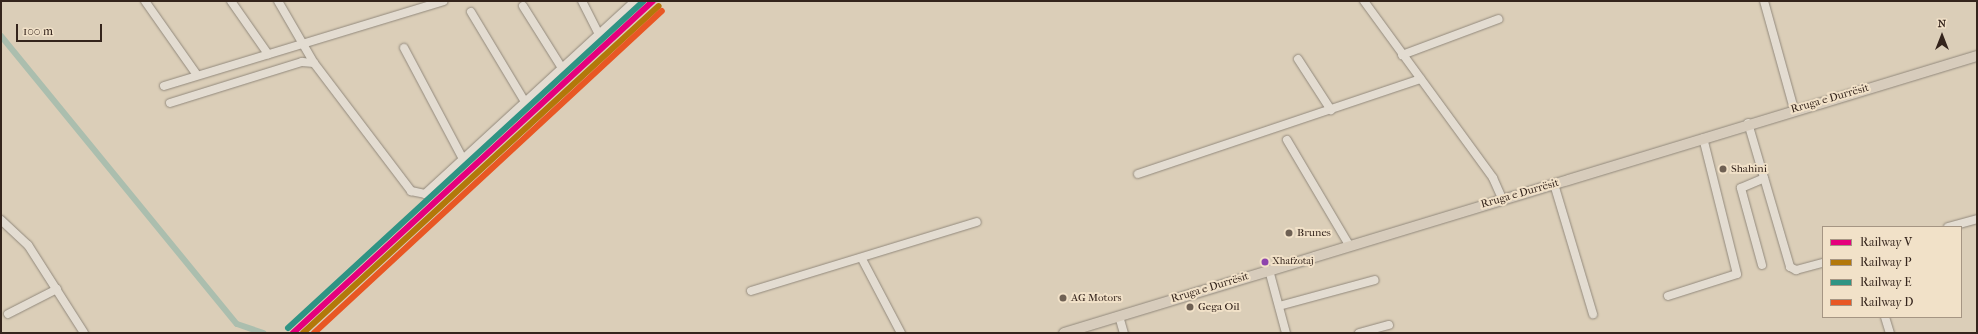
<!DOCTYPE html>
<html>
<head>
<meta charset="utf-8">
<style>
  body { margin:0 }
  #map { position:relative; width:1978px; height:334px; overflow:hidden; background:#dbceb8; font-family:"IM FELL French Canon",serif }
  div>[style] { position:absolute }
  .canal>* { height:6px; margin:-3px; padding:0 3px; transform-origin:3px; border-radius:3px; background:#abbeae }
  .roads { filter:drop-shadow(0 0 1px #92897c) drop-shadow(0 0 1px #92897c) }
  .minor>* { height:8px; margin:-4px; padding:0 4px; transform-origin:4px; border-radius:4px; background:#e3dcd1 }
  .major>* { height:10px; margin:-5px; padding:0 5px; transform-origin:5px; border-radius:5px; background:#d7ccbc }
  .rail-1>* { height:6px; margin:-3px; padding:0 3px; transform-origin:3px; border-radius:3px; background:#e5007d }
  .rail-2>* { height:6px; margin:-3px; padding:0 3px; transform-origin:3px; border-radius:3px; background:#b3780a }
  .rail-3>* { height:6px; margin:-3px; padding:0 3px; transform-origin:3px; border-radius:3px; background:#2f9484 }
  .rail-4>* { height:6px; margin:-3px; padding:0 3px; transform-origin:3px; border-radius:3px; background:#e85724 }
  .dots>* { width:11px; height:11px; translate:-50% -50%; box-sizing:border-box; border:2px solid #f1e1c8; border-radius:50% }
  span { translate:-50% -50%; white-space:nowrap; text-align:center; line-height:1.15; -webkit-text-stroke:4px #f1e1c8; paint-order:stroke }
  .bus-label { font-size:10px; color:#34241c }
  .left { translate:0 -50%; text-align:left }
  .street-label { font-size:11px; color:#34241c }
  .poi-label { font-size:11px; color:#34241c }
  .frame { position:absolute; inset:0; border:2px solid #34241c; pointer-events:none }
  .legend { position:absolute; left:1822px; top:226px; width:140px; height:92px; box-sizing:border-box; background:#f1e1c8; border:1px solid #a59583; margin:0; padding:5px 7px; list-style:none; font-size:12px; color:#34241c }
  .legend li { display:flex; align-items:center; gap:8px; height:20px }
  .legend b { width:20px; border:1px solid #a59583 }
  .north { position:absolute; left:1922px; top:16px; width:40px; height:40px; -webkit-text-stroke:3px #f1e1c8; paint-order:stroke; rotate:0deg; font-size:11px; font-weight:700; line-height:16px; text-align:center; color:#34241c }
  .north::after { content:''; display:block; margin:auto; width:14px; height:18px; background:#34241c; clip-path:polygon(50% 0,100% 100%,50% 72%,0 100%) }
  .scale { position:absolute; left:16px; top:24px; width:86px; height:18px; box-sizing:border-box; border:2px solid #34241c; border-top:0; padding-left:5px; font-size:12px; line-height:14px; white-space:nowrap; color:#34241c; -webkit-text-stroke:3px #f1e1c8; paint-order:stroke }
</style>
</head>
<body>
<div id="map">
  <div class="canal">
    <i style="left:1px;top:36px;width:372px;rotate:50.7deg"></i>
    <i style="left:237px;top:324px;width:28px;rotate:19deg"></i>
  </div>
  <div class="roads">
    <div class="minor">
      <i style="left:145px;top:1px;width:90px;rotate:54.9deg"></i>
      <i style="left:231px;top:1px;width:65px;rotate:55.1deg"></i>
      <i style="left:278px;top:1px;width:72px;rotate:59.9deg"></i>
      <i style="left:582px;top:1px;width:37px;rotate:63deg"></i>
      <i style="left:1364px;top:1px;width:219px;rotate:53.9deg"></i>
      <i style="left:1493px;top:178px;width:22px;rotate:66deg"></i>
      <i style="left:1764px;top:1px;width:112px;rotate:74.5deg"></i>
      <i style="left:523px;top:6px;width:73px;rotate:57.8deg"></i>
      <i style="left:471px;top:12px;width:105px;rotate:59deg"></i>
      <i style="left:404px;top:48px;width:126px;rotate:62deg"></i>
      <i style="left:1402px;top:55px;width:103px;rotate:-20.4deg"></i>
      <i style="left:1298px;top:59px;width:61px;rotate:57.1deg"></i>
      <i style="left:164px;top:86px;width:292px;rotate:-16.9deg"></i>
      <i style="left:170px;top:103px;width:138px;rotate:-17.3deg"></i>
      <i style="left:302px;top:62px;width:12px;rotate:5deg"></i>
      <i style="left:314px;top:63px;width:161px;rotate:52.8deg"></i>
      <i style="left:411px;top:191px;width:14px;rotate:12deg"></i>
      <i style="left:425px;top:194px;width:285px;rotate:-42.6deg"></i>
      <i style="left:1748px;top:123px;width:150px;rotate:73.7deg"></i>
      <i style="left:1790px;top:267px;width:7px;rotate:27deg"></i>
      <i style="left:1796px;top:270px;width:28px;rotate:-15deg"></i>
      <i style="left:1287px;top:140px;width:122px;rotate:59.4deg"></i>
      <i style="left:1138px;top:174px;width:298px;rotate:-18.6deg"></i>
      <i style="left:1554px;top:184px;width:136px;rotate:73.3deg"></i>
      <i style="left:1px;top:220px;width:37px;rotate:43deg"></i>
      <i style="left:28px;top:245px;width:104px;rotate:57.5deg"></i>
      <i style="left:1948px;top:227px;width:30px;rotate:-15deg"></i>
      <i style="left:862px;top:259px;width:84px;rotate:62.2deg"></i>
      <i style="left:1762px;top:265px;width:80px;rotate:-105.3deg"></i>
      <i style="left:1741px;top:188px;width:25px;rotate:-23deg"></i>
      <i style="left:1269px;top:270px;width:65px;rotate:74.9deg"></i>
      <i style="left:751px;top:291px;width:236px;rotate:-17deg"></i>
      <i style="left:1668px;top:296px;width:72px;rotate:-17.7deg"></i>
      <i style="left:1737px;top:274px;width:140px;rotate:-104deg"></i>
      <i style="left:1279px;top:306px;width:99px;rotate:-15.2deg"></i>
      <i style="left:8px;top:314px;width:55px;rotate:-27deg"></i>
      <i style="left:1119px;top:316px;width:18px;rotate:74deg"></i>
      <i style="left:1885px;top:317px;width:17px;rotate:73deg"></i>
      <i style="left:1359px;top:333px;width:31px;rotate:-15deg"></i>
    </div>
    <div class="major">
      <i style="left:1064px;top:333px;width:954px;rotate:-16.88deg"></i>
    </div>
  </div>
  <div class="rail-1">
    <i style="left:293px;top:333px;width:490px;rotate:-42.7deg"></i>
  </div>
  <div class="rail-2">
    <i style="left:303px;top:333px;width:483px;rotate:-42.6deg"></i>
  </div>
  <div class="rail-3">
    <i style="left:288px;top:328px;width:483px;rotate:-42.6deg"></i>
  </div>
  <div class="rail-4">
    <i style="left:314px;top:333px;width:474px;rotate:-42.8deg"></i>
  </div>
  <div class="dots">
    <i style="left:1723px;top:169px;background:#6e6053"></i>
    <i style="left:1289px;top:233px;background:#6e6053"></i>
    <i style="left:1265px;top:262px;background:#8e44ad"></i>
    <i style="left:1063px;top:298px;background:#6e6053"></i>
    <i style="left:1190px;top:307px;background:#6e6053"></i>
  </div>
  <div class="bus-label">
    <span class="left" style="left:1272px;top:262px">Xhafzotaj</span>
  </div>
  <div class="street-label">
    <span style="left:1830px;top:99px;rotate:-16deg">Rruga e Durrësit</span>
    <span style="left:1520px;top:194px;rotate:-16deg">Rruga e Durrësit</span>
    <span style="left:1210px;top:288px;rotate:-17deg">Rruga e Durrësit</span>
  </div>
  <div class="poi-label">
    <span class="left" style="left:1731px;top:169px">Shahini</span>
    <span class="left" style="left:1297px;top:233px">Brunes</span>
    <span class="left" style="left:1071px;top:298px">AG Motors</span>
    <span class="left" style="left:1198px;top:307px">Gega Oil</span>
  </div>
  <div class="frame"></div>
  <ul class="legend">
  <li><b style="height:5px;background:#e5007d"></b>Railway V</li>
  <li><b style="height:5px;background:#b3780a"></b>Railway P</li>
  <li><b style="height:5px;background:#2f9484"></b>Railway E</li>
  <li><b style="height:5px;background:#e85724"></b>Railway D</li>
  </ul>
  <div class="north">N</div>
  <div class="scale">100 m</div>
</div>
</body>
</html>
